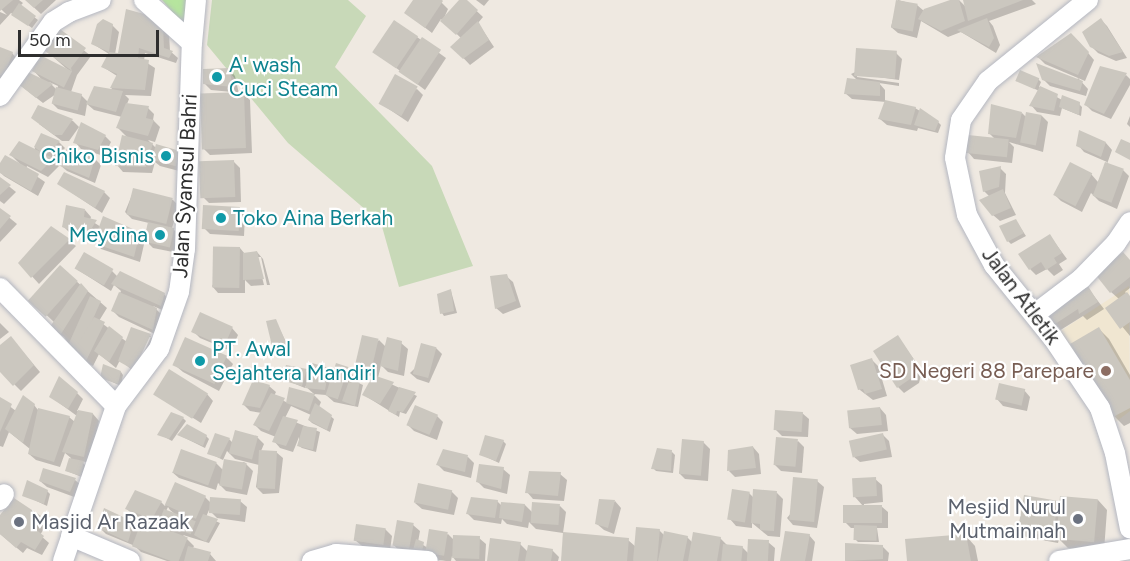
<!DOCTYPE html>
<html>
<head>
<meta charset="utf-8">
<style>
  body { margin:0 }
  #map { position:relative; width:1130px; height:561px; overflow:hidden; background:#efe9e1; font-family:Figtree,sans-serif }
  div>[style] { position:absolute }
  .education>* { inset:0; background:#f0e6d1 }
  .green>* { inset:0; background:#b6e59e }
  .cemetery>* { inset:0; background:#c8d9b8 }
  .shadow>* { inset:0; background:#0003 }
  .building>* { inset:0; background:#cbc7bf; transform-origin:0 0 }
  .roads { filter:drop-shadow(0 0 2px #b4b7c1) drop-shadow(0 0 2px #b4b7c1) }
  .street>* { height:20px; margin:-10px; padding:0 10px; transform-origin:10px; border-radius:10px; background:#fff }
  .dots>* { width:16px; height:16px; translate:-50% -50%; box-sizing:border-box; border:3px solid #fff; border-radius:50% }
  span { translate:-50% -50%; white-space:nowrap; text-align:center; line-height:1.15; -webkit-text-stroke:4.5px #fff; paint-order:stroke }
  .culture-label { font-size:21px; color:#0d838f }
  .left { translate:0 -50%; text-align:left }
  .right { translate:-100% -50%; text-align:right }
  .street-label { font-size:21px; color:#2e2e2e }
  .education-label { font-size:21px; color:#785e54 }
  .worship-label { font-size:21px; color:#5b616d }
  .scale { position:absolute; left:18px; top:30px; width:141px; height:27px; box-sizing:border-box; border:3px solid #2e2e2e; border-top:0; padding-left:8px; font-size:18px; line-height:21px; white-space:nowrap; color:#2e2e2e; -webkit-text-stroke:4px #fff; paint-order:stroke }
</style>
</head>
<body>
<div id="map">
  <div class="education">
    <i style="clip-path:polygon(1129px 286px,1130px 411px,1113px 424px,1059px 332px)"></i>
  </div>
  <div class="green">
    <i style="clip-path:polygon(162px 0,193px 0,188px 30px)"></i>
  </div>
  <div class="cemetery">
    <i style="clip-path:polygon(212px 0,348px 0,366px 16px,335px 67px,432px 166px,473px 266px,399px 287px,381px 223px,288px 143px,207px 45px)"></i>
  </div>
  <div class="shadow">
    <i style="clip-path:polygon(0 0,19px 0,23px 3px,20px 6px,38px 20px,32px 28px,11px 13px,0 25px,0 12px,7px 15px,0 8px)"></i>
    <i style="clip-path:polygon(26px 0,56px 0,41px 14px)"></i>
    <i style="clip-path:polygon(415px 0,439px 0,448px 9px,444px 18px,461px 0,465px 0,483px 17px,478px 23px,494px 47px,470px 65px,453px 47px,462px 39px,441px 19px,432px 33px,406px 13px)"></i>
    <i style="clip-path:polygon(476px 0,489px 0,484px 6px)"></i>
    <i style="clip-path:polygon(898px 0,917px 5px,924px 11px,954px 0,959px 0,966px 7px,965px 0,1032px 0,1036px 4px,989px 21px,993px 26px,1000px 45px,996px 53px,961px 32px,948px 37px,921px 21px,917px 38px,898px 33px,891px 27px)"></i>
    <i style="clip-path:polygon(evenodd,127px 11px,169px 33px,170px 51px,178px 58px,176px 63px,145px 53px,144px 61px,155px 68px,151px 96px,125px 95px,129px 99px,127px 104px,148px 108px,154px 114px,153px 120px,160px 127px,155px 142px,148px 140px,156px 148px,179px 152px,183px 172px,160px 166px,155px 162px,152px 173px,123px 172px,117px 165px,128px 138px,118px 128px,122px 117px,94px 110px,87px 104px,85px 116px,58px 109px,52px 103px,56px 94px,43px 103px,20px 85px,0 78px,0 49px,12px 53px,18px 60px,15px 68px,43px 81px,34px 71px,68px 70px,43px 48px,57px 29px,91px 56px,77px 75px,71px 92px,81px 95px,88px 102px,111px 90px,117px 76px,103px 67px,109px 54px,93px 44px,112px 25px,119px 32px,115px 54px,119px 55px,127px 11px,49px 82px,58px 86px,57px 90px,49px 82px)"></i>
    <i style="clip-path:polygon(1101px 20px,1107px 26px,1127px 58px,1116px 61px,1098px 53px,1091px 46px)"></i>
    <i style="clip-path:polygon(417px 37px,446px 58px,425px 90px,374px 51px)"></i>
    <i style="clip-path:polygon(1078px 41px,1094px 60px,1085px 81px,1045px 64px,1039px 58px)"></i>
    <i style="clip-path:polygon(896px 53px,902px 59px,899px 80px,857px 74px,857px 77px,899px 83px,899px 86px,879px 83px,885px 90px,885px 101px,915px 108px,938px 122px,941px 125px,938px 133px,918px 128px,917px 131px,887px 125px,880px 119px,886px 102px,852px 99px,845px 93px,858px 81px,851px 74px)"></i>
    <i style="clip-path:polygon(229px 69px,235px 76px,239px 94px,243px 94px,250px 100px,252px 153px,210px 155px,203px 148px,232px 92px,211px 90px,205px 84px)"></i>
    <i style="clip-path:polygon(1126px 75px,1130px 79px,1130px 85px,1111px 119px,1092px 111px,1086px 105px)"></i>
    <i style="clip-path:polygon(1078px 78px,1088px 89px,1086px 96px,1050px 86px,1043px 79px,1077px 80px)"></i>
    <i style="clip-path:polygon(1038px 79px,1041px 82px,1039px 87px,1062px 100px,1079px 104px,1082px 107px,1081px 116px,1062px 108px,1060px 116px,1037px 112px,1031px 105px,1039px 91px,1017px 80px)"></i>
    <i style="clip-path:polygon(417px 89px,423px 95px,408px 122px,380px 103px)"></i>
    <i style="clip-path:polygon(39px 107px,73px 121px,79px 127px,69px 141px,62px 141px,39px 124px)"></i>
    <i style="clip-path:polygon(1022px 113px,1026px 117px,1042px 116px,1048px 122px,1043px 152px,1009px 142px,1014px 147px,1012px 163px,974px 159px,968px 152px,995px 139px,989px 133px)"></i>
    <i style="clip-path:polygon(1130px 116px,1130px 127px,1127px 124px)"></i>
    <i style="clip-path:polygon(42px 135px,59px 142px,65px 148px,53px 160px,59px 166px,48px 177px,27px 166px,26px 169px,45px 182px,38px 196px,4px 176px,0 172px,0 166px,22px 166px,11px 155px,34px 150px)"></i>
    <i style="clip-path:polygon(105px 136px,111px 142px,104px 156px,81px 149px,75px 142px)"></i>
    <i style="clip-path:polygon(1106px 143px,1112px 150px,1107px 164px,1123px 170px,1129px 176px,1117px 209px,1099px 201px,1091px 193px,1082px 212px,1061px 201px,1055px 195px,1091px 174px,1098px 182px,1107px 162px,1084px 152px,1078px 145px)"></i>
    <i style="clip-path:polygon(95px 159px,101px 165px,95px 183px,67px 171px,60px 165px)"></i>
    <i style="clip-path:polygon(234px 162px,240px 168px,241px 202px,209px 203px,203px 197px)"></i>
    <i style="clip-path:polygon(1000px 168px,1006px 174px,1005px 193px,1016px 215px,1000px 221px,993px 215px,990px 197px,984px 191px)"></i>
    <i style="clip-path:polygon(0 179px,16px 192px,4px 204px,0 201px)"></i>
    <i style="clip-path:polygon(59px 184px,104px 192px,110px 198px,102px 213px)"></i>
    <i style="clip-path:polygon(134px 190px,173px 200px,179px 206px,172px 228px,180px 236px,178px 253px,153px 248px,145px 240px,140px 262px,101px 249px,94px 241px,70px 233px,63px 226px,85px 210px,91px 217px,90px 220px,101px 227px,139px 233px,147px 241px,149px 223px,132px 219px,125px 212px)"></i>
    <i style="clip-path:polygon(239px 209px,245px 215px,244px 236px,210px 234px,204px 228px)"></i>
    <i style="clip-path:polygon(0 210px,17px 224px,0 242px)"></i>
    <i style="clip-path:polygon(1016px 221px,1026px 236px,1011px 244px,1008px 241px)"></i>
    <i style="clip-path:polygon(51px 228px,76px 246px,39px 284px,20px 263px)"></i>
    <i style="clip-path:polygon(1050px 236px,1067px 259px,1059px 264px,1063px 270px,1054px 276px,1047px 269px,1036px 275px,1030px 269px)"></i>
    <i style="clip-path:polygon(240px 248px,245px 254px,257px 252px,263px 259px,270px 285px,267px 285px,261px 257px,257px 257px,264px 285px,251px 286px,245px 280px,245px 293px,218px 293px,212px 286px)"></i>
    <i style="clip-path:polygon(1130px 261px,1130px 288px,1125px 292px,1130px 297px,1130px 336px,1107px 308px,1119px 299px,1111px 292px)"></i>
    <i style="clip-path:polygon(60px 267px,107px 308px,99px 321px,127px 342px,150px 335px,151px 337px,148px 337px,132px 370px,120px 360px,116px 368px,99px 354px,93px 366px,80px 360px,64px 337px,51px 328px,55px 323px,38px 307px)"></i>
    <i style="clip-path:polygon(75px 268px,112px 271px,118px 277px,164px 294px,170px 301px,167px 312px,153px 306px,163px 316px,159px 336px,119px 317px,112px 310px,121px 291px,114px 285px,111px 291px)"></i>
    <i style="clip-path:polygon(506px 276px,513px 282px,521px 307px,503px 314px,496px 308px)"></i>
    <i style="clip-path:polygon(1088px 288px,1104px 309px,1087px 320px,1083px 316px,1059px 331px,1053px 325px)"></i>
    <i style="clip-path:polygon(451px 291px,457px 313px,444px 316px,442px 313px)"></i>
    <i style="clip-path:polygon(275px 320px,289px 348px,277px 352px,274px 349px)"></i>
    <i style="clip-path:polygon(0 323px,9px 332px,0 339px)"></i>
    <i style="clip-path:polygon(232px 328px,238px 335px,231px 351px,200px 338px,194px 332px)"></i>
    <i style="clip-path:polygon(1099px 329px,1109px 339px,1130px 375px,1130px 423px,1124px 426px,1114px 416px,1072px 345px)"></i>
    <i style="clip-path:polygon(151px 337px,156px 342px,135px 372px)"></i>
    <i style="clip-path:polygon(898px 337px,922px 371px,919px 383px,904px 393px,898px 387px)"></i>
    <i style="clip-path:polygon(379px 340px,386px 347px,401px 343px,408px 349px,404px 376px,388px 372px,381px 365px,378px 378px,417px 396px,406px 414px,400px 412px,399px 417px,364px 395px,374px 376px,362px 375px,355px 368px)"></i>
    <i style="clip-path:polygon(17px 345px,40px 372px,21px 391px,0 370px,0 347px)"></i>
    <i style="clip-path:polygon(436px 348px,442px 354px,429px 383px,417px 379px,410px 373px)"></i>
    <i style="clip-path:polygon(226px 357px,233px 364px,219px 391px,183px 372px,176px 366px)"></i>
    <i style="clip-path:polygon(871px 359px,878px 366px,887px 396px,873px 400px,860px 390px,852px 366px)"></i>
    <i style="clip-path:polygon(329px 369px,334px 374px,347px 369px,353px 375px,352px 380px,363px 385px,358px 407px,334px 402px,326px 395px,314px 394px,305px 386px,305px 388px,283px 379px,306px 371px,310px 375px)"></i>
    <i style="clip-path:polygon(121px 372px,123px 375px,121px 386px,101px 377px)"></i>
    <i style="clip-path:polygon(269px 386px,276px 392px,274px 396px,288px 403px,290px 389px,315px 396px,321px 402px,319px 407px,334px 419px,330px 432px,312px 423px,309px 420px,311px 415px,291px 406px,285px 418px,320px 432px,316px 452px,302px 448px,299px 446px,299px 437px,293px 452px,280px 448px,274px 441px,276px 437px,261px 431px,255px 425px,262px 413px,250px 411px,244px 405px)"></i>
    <i style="clip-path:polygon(1024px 390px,1030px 397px,1027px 411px,1003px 406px,997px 399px)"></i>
    <i style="clip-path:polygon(77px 393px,83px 399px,77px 411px,93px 414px,99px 421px,90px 463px,81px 461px,86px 466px,84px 478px,67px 471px,71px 458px,65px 453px,60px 467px,36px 460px,29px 454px,30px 449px,9px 432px,3px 447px,0 446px,0 399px,16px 411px,34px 405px,38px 410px,69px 417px,75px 422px,77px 416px,51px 397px)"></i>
    <i style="clip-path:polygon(207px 394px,213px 401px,201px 423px,157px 395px)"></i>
    <i style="clip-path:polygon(880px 408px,886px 415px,888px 431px,857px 434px,850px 428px)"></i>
    <i style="clip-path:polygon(802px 413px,809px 419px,808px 437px,782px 436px,775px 429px)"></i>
    <i style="clip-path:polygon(437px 416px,443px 422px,437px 440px,414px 431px,408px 425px)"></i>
    <i style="clip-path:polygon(183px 418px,186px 421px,172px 441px,159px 434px)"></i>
    <i style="clip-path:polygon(236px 432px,258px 438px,264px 444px,261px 451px,276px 452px,283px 458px,279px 493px,263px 494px,256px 487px,259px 465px,235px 459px,227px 451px,223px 460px,209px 453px,229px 439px,232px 442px)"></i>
    <i style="clip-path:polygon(179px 435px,206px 436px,209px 439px,205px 448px)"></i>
    <i style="clip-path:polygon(883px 435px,889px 441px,892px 457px,860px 462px,853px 456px)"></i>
    <i style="clip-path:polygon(503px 441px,506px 444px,499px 463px,480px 454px)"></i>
    <i style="clip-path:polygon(798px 441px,804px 447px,802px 473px,781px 471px,775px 465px)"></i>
    <i style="clip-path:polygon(703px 442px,710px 449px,708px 481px,685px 479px,679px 473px)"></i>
    <i style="clip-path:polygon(753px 447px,759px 454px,761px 474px,735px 477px,729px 471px)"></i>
    <i style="clip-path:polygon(672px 452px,675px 455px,673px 473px,656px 471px,653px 468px)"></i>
    <i style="clip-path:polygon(468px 457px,474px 463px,471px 478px,444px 471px,438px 465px)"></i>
    <i style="clip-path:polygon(244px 462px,253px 471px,247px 495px,226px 491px,218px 483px,216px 490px,179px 478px,172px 472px,216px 463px,223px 470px)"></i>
    <i style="clip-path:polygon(503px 469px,510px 475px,507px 494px,484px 488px,478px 482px)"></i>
    <i style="clip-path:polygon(44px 470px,75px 480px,82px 486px,77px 498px,47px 487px,40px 481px)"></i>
    <i style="clip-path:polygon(560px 474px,567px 480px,564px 501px,533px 499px,527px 492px)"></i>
    <i style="clip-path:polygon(875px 479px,882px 485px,883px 502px,864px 504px,864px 506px,881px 506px,888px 512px,888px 528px,877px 528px,879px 542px,858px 542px,855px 539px,856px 528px,851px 528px,845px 522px,863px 506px,855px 497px)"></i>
    <i style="clip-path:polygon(817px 481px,824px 487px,817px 528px,793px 525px,787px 518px)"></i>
    <i style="clip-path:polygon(evenodd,176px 484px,205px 497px,211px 503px,240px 501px,247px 507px,245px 522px,217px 518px,209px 510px,206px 517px,220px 523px,209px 543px,183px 535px,194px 546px,193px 548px,210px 554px,216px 561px,167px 561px,141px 552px,135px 546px,106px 534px,99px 527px,133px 523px,140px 530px,171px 533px,160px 522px,159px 524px,133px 515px,127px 509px,161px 502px,165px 506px,176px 484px,168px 507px,170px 510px,176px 515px,166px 511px,168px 507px)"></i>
    <i style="clip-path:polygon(47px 491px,50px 494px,47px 506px,24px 495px)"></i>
    <i style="clip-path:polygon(451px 491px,458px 498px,454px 515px,422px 509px,415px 503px)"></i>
    <i style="clip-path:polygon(749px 493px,754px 498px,777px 493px,783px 499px,780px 537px,768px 536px,752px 523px,752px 528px,736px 526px,730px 519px)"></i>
    <i style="clip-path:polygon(1098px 500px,1107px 510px,1104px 551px,1068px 548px,1059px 539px,1058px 543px,1026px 537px,1019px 531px,1057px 502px,1061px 506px)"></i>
    <i style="clip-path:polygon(497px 501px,502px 506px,525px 505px,532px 512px,560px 506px,566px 512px,563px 533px,536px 529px,529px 522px,528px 528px,507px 524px,502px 519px,501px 524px,474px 520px,468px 514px)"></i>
    <i style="clip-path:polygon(615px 501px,621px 508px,614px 534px,604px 530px,597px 524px)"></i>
    <i style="clip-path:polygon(0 517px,40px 517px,47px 524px,40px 535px,49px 543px,42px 555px,27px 548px,23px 553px,0 534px)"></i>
    <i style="clip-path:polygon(413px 525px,420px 531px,418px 542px,428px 548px,448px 534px,454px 540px,479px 538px,486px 544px,485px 561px,456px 561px,452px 556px,451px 561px,446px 561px,433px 559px,425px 551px,425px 554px,400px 552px,394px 545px)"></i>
    <i style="clip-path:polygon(385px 529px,392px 536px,390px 550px,362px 546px,355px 540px)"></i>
    <i style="clip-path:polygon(659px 530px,665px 536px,687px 537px,693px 543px,720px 538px,727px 545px,742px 547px,749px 554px,768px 542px,775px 548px,774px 561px,562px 561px,628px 540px,636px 547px)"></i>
    <i style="clip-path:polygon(809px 535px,815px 542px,812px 561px,781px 561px)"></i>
    <i style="clip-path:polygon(966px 536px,975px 546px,978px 561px,909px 561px)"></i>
    <i style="clip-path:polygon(520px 544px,528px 552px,552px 550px,559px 557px,558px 561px,489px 561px)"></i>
    <i style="clip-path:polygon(847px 544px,882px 546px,889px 553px,888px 561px,846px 561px)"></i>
  </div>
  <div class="building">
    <i style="clip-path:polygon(0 0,13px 0,0 11px)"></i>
    <i style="clip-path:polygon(25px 0,43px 0,34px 8px)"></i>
    <i style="clip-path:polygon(413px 0,442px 0,443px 1px,425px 28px,404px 13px)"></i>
    <i style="clip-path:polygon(459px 0,467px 0,478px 10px,456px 35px,440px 21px)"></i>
    <i style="left:896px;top:0;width:22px;height:28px;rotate:10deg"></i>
    <i style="clip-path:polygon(950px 0,959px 0,965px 21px,941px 31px,918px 19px,924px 9px)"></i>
    <i style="clip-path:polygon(963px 0,1023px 0,968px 21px)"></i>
    <i style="clip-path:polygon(19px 3px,36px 16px,28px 26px,11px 15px)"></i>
    <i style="clip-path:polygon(126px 9px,144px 14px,163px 25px,164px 48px,173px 51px,169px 58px,139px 48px,138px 58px,149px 60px,145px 90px,110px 88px,117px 74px,101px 67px,109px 52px,91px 44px,97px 24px,103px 19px,113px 24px,109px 52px,118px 53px)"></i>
    <i style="clip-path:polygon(987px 18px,994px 38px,989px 47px,957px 30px)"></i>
    <i style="clip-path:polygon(1101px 18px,1123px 52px,1109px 56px,1090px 47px,1082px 32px)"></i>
    <i style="left:394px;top:20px;width:29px;height:39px;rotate:34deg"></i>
    <i style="clip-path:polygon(478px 21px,489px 40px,463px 59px,450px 47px)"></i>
    <i style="clip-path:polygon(57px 27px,86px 48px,71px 68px,72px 71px,41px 48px)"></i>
    <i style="clip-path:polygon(1071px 33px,1089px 52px,1078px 75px,1036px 57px)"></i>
    <i style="left:422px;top:37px;width:23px;height:42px;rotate:34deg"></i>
    <i style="clip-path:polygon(0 47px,13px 52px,4px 76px,0 75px)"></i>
    <i style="left:856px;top:48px;width:41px;height:28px;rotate:4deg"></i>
    <i style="left:40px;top:55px;width:36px;height:18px;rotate:27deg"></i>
    <i style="clip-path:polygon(1036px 63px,1083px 81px,1080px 91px,1042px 80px)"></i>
    <i style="clip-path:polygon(13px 65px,53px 84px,36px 98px,12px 79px)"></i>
    <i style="clip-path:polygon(1100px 66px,1127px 73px,1104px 114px,1084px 105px)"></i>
    <i style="clip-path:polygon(229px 68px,233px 87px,203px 84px,203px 69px)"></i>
    <i style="left:1020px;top:70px;width:21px;height:12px;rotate:23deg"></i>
    <i style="left:395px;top:74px;width:26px;height:34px;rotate:29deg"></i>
    <i style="clip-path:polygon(847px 78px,880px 82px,880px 96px,844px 94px)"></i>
    <i style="clip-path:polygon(94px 86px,123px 91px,116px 112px,86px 104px)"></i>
    <i style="clip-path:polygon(1040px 86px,1058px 94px,1054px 111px,1029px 106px)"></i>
    <i style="left:56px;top:87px;width:27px;height:17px;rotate:15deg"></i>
    <i style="left:244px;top:92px;width:56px;height:44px;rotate:88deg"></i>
    <i style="clip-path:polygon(1062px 95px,1080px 102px,1079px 115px,1059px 107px)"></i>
    <i style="clip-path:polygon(885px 100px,916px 107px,911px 125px,878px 119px)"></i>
    <i style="clip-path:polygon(126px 103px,149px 106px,146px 118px,154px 120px,148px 136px,116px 128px)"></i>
    <i style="clip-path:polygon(991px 104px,1022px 112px,1016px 138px,988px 134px)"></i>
    <i style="clip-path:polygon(38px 105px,73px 119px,62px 135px,54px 135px,31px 118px)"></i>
    <i style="clip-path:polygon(920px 108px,939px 121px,935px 131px,914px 125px)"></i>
    <i style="left:1026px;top:112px;width:16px;height:31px;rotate:11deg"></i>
    <i style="clip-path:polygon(81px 122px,106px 135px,98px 150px,73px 143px)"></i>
    <i style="clip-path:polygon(1079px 130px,1106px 142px,1101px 157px,1076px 146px)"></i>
    <i style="clip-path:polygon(41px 133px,60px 141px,46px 155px,54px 158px,41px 171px,9px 155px,19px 141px,41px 152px,34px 147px)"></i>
    <i style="clip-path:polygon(122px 135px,153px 143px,146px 167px,115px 166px)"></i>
    <i style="left:968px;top:135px;width:41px;height:18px;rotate:6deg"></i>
    <i style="clip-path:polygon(1121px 139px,1130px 143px,1130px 160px,1115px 152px)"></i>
    <i style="left:156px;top:144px;width:25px;height:16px;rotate:16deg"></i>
    <i style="clip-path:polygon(68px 147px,95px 158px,89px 178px,58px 165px)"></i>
    <i style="clip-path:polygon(5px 155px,39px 174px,31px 191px,0 173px,0 163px)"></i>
    <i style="left:234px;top:160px;width:37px;height:35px;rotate:88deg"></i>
    <i style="left:1070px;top:162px;width:25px;height:37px;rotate:27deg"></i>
    <i style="left:1105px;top:162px;width:20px;height:36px;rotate:20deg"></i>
    <i style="clip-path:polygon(1001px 166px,999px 187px,983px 192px,979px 171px)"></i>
    <i style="clip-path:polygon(64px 172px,105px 191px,95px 208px,57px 184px)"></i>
    <i style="clip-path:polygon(0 177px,11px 185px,0 195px)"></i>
    <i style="left:133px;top:188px;width:41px;height:27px;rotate:14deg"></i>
    <i style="clip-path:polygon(1003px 189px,1011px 208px,992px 216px,979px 200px)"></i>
    <i style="clip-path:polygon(66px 205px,85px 209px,84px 217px,97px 220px,86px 237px,62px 227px)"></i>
    <i style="left:203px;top:205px;width:37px;height:24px;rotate:3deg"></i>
    <i style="clip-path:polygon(0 208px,11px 216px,0 229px)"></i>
    <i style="clip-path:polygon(103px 216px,140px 232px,134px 257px,93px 243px)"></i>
    <i style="clip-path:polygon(1016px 219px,1024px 233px,1007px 242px,999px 226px)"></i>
    <i style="left:148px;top:222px;width:27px;height:20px;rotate:13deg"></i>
    <i style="clip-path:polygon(51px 226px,70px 239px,31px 278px,18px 263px)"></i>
    <i style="clip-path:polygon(1050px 234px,1062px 253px,1054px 258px,1057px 263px,1046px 270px,1041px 262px,1029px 270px,1018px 254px)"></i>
    <i style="left:240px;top:247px;width:41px;height:27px;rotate:91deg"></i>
    <i style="clip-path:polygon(257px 251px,264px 279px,243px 280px,243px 253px)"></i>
    <i style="left:84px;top:252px;width:34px;height:19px;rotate:30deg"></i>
    <i style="clip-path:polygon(1123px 252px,1130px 260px,1130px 277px,1110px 293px,1095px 274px)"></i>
    <i style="left:60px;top:265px;width:24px;height:48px;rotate:42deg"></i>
    <i style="clip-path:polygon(120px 271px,165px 293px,161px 306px,111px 284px)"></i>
    <i style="clip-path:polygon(507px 274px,516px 301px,495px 309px,490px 276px)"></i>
    <i style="clip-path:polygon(81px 283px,88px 291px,61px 334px,49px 328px)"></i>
    <i style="clip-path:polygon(1088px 286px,1098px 302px,1079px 314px,1078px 309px,1052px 326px,1044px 315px)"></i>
    <i style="clip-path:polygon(451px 289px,454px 311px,440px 314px,437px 294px)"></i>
    <i style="clip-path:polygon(119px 292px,157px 308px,153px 330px,111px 311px)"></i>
    <i style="clip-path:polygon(1127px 292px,1130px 296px,1130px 322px,1120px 329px,1105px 308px)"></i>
    <i style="left:90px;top:296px;width:12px;height:55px;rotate:24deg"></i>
    <i style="left:200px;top:312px;width:36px;height:22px;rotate:24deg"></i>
    <i style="clip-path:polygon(94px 317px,105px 322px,86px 361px,72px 354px)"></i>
    <i style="clip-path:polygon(276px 319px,287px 345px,273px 350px,266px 321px)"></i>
    <i style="clip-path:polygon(109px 326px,123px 337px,109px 362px,94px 351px)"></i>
    <i style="clip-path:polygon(131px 327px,151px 334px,134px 370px,118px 361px)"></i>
    <i style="clip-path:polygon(1099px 327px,1130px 380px,1130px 408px,1113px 417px,1070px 344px)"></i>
    <i style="left:362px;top:335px;width:17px;height:35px;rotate:13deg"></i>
    <i style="clip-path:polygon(898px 335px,917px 364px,913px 377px,897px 388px,873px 351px)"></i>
    <i style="clip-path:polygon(11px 336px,34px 365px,13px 386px,0 372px,0 345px)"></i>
    <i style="left:185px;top:337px;width:46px;height:31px;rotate:24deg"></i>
    <i style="clip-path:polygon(387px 337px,402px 341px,398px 371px,380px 366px)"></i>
    <i style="left:421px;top:343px;width:16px;height:32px;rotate:15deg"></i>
    <i style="clip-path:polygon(872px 358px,882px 389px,865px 394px,863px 389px,858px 390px,850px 365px)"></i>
    <i style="clip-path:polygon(312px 363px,329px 368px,325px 390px,305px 388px)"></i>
    <i style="left:336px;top:363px;width:13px;height:34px;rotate:18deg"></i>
    <i style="clip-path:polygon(103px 364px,121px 371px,118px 384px,100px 378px)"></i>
    <i style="clip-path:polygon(286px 365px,307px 369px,302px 386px,281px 380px)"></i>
    <i style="left:169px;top:369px;width:46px;height:30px;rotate:32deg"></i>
    <i style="clip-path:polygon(373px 375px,394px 382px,380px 404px,362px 395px)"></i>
    <i style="clip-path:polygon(59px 376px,78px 392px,68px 409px,49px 397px)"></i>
    <i style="clip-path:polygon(350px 378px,360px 381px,355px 406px,342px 401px)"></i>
    <i style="clip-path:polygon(253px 380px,270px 385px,260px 408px,242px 405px)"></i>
    <i style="left:999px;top:383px;width:27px;height:17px;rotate:13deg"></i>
    <i style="clip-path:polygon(289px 387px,315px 394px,309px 411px,286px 403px)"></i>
    <i style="clip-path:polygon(399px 387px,416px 392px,403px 412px,397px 411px,396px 415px,388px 411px)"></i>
    <i style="clip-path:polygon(271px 393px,285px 398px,269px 431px,253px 425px)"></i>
    <i style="clip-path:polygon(23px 395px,35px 404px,23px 443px,5px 429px)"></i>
    <i style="clip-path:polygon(0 397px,12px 404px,0 432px)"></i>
    <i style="clip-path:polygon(315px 403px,332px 415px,327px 430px,308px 420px)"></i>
    <i style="left:415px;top:405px;width:25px;height:22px;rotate:23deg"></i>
    <i style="left:880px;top:407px;width:18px;height:33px;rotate:84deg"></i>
    <i style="clip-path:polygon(38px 408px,70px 416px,54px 462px,28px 454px)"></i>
    <i style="clip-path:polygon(78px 410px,93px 413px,84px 457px,62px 452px)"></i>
    <i style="left:775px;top:410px;width:28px;height:20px;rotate:4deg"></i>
    <i style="clip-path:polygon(171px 412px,184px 417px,169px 439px,157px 435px)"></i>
    <i style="clip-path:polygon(283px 416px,298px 420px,286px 446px,272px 442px)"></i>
    <i style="clip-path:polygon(187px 424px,207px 435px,203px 446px,177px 435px)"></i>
    <i style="clip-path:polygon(303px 426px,317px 428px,313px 450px,297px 446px)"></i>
    <i style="left:235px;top:430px;width:24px;height:24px;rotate:15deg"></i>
    <i style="clip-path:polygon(215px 433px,230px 438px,220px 458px,207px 454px)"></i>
    <i style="left:883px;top:433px;width:17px;height:35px;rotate:77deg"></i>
    <i style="clip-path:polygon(485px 435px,504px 440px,496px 461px,479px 455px)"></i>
    <i style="left:776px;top:437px;width:22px;height:28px;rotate:5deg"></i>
    <i style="left:682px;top:439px;width:22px;height:35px;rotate:5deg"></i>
    <i style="clip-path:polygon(753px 446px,756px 468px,727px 471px,728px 450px)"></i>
    <i style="clip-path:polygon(657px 448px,672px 450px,671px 471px,651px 469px)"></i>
    <i style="left:181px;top:449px;width:38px;height:25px;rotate:20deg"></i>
    <i style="clip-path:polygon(443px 449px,468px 455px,465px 472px,436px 465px)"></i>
    <i style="left:259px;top:450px;width:18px;height:38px;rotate:3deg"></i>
    <i style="clip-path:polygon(69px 458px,84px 461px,81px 476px,65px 471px)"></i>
    <i style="left:224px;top:459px;width:23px;height:27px;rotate:10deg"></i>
    <i style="clip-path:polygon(479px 464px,504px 467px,501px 489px,476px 482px)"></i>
    <i style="clip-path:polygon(43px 468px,76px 478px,70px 492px,39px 481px)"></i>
    <i style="clip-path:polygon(529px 471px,561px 472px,558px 496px,525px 493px)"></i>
    <i style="left:793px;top:477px;width:25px;height:43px;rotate:5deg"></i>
    <i style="left:876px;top:477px;width:19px;height:24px;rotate:87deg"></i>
    <i style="clip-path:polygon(27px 480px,48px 490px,44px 504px,22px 496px)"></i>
    <i style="left:175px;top:482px;width:34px;height:25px;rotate:24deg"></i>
    <i style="left:418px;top:483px;width:35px;height:20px;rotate:12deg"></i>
    <i style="left:732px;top:489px;width:18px;height:31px;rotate:9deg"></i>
    <i style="clip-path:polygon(753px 489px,777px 491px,774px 531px,760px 530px,760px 524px,751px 523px)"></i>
    <i style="clip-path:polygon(135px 490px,162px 501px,152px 519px,125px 509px)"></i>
    <i style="left:1024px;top:495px;width:35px;height:36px;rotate:10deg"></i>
    <i style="left:1060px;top:496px;width:38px;height:43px;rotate:5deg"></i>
    <i style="left:210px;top:497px;width:31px;height:16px;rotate:4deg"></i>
    <i style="clip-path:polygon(471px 497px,498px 500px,495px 518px,466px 514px)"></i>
    <i style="clip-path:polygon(14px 498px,41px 516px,34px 528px,44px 536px,35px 550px,21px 542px,16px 548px,0 534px,0 515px)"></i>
    <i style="clip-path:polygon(599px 499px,615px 500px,608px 528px,595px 524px)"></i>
    <i style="clip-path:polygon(501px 502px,525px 504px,522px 522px,499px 518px)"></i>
    <i style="left:532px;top:502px;width:28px;height:21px;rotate:4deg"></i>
    <i style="left:843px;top:505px;width:39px;height:18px"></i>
    <i style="clip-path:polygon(104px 508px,134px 522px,128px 542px,98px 528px)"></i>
    <i style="left:164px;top:509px;width:34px;height:14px;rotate:21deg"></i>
    <i style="clip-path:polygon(203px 514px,218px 519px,206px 542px,194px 535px)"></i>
    <i style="left:142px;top:520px;width:49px;height:28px;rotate:21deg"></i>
    <i style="left:397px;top:520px;width:17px;height:26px;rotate:10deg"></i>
    <i style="left:356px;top:524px;width:30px;height:17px;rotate:8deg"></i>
    <i style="left:854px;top:525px;width:23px;height:15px;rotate:2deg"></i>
    <i style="left:636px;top:527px;width:24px;height:34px;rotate:5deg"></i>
    <i style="left:429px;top:529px;width:19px;height:24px;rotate:9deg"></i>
    <i style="clip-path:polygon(664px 531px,688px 536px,683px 561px,658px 561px)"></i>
    <i style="clip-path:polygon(785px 531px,810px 534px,805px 561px,780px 561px)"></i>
    <i style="clip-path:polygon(563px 532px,629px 538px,627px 561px,561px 561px)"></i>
    <i style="clip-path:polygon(693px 532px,721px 537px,717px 561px,688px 561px)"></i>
    <i style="clip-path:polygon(966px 534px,971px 561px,907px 561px,905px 539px)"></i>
    <i style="left:453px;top:535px;width:27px;height:23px;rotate:2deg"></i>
    <i style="clip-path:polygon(490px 538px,521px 542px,518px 561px,487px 561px)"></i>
    <i style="clip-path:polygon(416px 539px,424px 542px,422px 552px,413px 550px)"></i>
    <i style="left:748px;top:539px;width:21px;height:22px;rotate:3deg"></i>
    <i style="clip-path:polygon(845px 543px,883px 545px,883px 559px,845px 561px)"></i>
    <i style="left:723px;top:544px;width:20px;height:17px;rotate:6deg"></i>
    <i style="clip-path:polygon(528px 545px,553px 549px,551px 561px,525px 561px)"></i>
    <i style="clip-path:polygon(188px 546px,211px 552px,208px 561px,184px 561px)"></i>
  </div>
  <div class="roads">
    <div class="street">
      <i style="left:144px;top:0;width:64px;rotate:41.9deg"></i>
      <i style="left:1088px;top:0;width:129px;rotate:141deg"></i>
      <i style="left:988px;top:81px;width:47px;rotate:124.7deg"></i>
      <i style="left:961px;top:120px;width:38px;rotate:99deg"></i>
      <i style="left:955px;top:158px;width:58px;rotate:78.1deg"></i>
      <i style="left:967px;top:215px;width:57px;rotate:61.6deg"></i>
      <i style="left:994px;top:265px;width:94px;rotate:51.1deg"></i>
      <i style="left:1053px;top:338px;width:84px;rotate:56.1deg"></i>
      <i style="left:1100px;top:408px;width:47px;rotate:71.6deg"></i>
      <i style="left:1115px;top:453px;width:77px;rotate:78.8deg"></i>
      <i style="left:0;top:96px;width:91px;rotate:-54.4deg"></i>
      <i style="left:53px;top:22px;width:19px;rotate:-32deg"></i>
      <i style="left:69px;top:12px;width:34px;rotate:-21deg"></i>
      <i style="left:0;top:288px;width:165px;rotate:45.5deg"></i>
      <i style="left:1035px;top:314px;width:58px;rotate:-37.3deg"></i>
      <i style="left:1081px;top:279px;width:50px;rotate:-45.8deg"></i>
      <i style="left:1116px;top:243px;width:25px;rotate:-56deg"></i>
      <i style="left:0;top:500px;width:7px;rotate:-56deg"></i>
      <i style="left:71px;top:536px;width:64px;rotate:23deg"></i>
      <i style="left:63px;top:561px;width:164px;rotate:-71.1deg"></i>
      <i style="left:116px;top:406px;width:71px;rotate:-53deg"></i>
      <i style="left:159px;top:349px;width:60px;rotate:-70.7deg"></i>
      <i style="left:179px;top:292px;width:43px;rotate:-82.1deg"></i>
      <i style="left:185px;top:249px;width:206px;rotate:-88.1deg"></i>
      <i style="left:192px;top:43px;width:43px;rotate:-84.7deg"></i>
      <i style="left:312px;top:561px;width:25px;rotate:-16deg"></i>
      <i style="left:336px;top:554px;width:92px;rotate:4.4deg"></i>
      <i style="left:1059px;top:561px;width:72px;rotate:-9.6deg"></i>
    </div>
  </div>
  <div class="dots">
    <i style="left:217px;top:77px;background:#0f9aa8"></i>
    <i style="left:166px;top:156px;background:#0f9aa8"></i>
    <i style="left:221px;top:218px;background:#0f9aa8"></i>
    <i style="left:160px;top:235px;background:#0f9aa8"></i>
    <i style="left:200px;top:361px;background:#0f9aa8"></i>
    <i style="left:1106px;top:371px;background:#8d6e63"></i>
    <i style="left:1078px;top:519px;background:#6b7280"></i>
    <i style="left:19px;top:522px;background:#6b7280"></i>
  </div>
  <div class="culture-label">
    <span class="left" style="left:229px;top:77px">A' wash<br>Cuci Steam</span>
    <span class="right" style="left:154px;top:156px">Chiko Bisnis</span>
    <span class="left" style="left:233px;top:218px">Toko Aina Berkah</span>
    <span class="right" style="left:148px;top:235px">Meydina</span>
    <span class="left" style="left:212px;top:361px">PT. Awal<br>Sejahtera Mandiri</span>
  </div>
  <div class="street-label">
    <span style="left:185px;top:186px;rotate:-87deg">Jalan Syamsul Bahri</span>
    <span style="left:1021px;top:296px;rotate:53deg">Jalan Atletik</span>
  </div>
  <div class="education-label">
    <span class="right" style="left:1094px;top:371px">SD Negeri 88 Parepare</span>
  </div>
  <div class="worship-label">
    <span class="right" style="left:1066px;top:519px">Mesjid Nurul<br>Mutmainnah</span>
    <span class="left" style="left:31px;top:522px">Masjid Ar Razaak</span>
  </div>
  <div class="scale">50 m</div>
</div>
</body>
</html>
